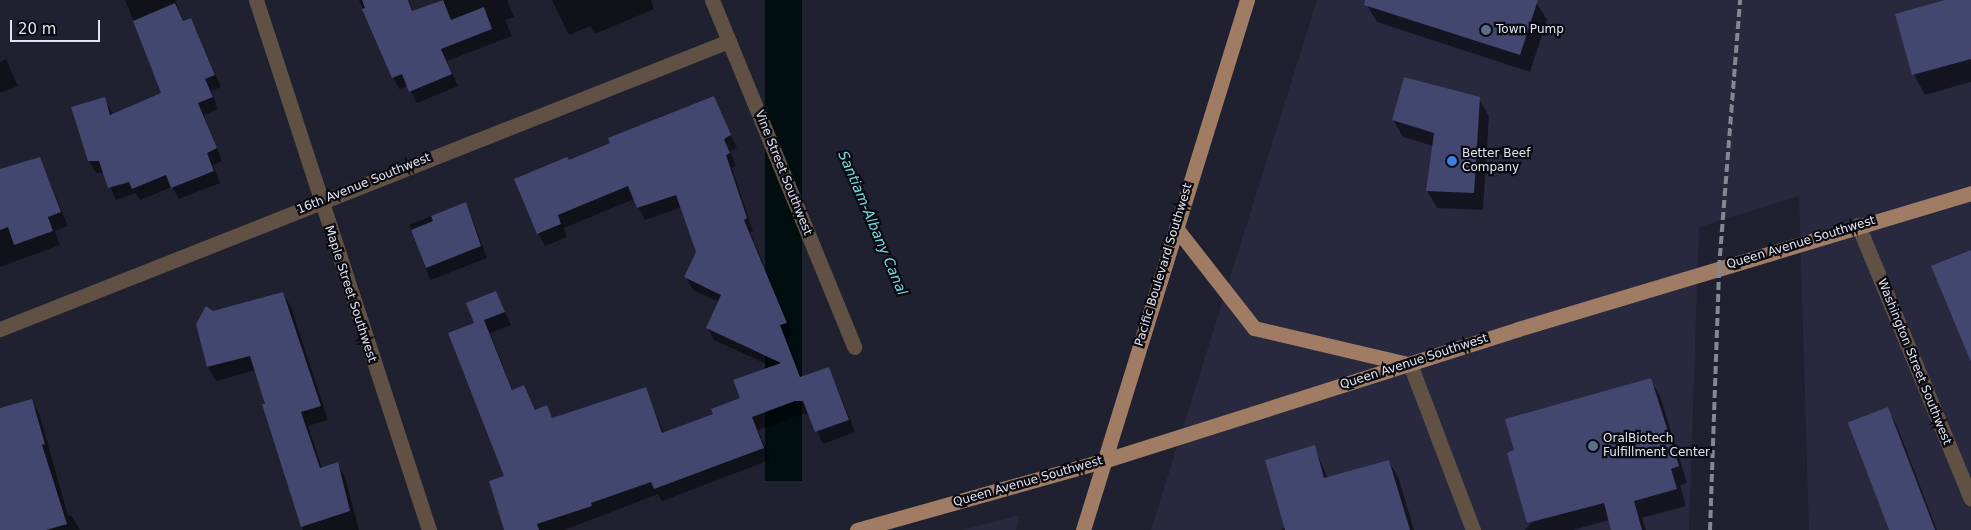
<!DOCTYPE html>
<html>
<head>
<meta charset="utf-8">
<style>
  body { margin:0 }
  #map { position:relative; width:1971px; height:530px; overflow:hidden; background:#1f2130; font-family:"DejaVu Sans",sans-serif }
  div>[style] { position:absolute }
  .built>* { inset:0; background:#28293e }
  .water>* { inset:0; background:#000e0f; transform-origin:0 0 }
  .shadow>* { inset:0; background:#0007; transform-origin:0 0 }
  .building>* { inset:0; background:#43466e; transform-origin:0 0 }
  .minor>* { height:15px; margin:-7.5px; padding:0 7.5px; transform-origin:7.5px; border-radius:7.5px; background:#615044 }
  .major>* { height:15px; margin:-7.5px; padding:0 7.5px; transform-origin:7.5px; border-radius:7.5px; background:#a07c64 }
  .rail>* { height:4px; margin-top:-2px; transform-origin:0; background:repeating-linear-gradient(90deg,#858794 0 8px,transparent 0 12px) }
  .dots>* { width:14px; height:14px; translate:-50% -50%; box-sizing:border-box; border:2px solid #0a0b12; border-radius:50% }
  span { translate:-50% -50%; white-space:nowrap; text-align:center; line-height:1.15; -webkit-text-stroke:4.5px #0a0b12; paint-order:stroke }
  .poi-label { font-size:12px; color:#e2e3ee }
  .left { translate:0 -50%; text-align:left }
  .street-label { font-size:12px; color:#e2e3ee }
  .water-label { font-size:14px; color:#76dde2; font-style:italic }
  .scale { position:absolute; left:10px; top:20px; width:90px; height:22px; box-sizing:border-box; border:2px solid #e2e3ee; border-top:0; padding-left:6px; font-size:15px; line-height:18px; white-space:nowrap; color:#e2e3ee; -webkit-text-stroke:4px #0a0b12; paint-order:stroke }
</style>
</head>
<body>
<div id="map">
  <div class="built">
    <i style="clip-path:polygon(1317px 0,1971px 0,1971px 530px,1809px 530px,1799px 196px,1699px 227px,1689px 530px,1151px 530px)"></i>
    <i style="clip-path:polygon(1020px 515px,1016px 530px,962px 530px)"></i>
  </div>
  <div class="water">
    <i style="left:765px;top:0;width:37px;height:481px"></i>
  </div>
  <div class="shadow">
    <i style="clip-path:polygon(125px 0,175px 0,184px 22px,190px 19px,197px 31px,221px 87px,211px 91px,218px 109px,204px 115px,222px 161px,213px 165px,220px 183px,179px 199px,172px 187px,140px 200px,136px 193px,116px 200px,104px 173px,96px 173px,89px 161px,104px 98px,113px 115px,163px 94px)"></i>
    <i style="clip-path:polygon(359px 0,409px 0,413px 12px,442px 0,507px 0,514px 17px,505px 20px,512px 36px,447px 61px,458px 86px,417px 103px,408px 86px,399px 89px,393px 77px)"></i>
    <i style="clip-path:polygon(552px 0,651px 0,654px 9px,595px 34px,590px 26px,569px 35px)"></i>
    <i style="clip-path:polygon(1369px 0,1528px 0,1537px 3px,1547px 20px,1530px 72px,1377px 22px,1367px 5px)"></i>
    <i style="clip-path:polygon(1949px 0,1971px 0,1971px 82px,1925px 95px,1914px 75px,1897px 15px)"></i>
    <i style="clip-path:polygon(6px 59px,18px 86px,0 93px,0 62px)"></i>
    <i style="clip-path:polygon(713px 97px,737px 148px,730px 151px,736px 166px,732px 168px,753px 231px,750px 232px,793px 335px,787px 338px,802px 378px,829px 368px,855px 432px,823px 444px,809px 413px,802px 414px,758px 430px,770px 460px,662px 501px,658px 494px,564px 530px,506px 530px,506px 477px,476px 323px,496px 292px,511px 325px,490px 333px,513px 391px,524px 386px,536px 411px,546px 406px,553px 419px,645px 388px,664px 433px,714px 415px,742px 399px,773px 367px,714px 340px,707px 327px,719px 302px,693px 290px,686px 277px,698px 252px,682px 207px,645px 220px,634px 199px,564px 228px,567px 237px,545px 246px,538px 234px,569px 162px)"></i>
    <i style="clip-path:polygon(1479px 99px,1489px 116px,1483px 210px,1437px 208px,1427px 191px,1433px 146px,1403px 137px,1393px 120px)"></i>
    <i style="clip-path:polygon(40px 158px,68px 226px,55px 231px,60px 245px,0 267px,0 186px)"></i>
    <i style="left:466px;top:203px;width:59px;height:61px;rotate:69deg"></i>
    <i style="clip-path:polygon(283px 294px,291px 307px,328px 420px,308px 426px,322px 468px,337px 463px,345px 477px,359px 530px,303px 530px,263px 405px,266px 405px,256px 370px,216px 381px,208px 367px,197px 324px,213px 312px)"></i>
    <i style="clip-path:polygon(1650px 379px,1660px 396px,1687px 483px,1680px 485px,1686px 506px,1642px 518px,1646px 530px,1613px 530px,1610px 520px,1573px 530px,1525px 530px)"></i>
    <i style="clip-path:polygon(32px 401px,40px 416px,68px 516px,71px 515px,80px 530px,0 530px,0 408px)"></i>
    <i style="clip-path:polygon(1887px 409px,1897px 426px,1937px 530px,1891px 530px)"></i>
    <i style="clip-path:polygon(1314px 447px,1328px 478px,1389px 461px,1399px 479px,1414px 530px,1280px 530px,1286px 527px)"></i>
  </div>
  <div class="building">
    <i style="clip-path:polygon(362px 0,408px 0,412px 11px,443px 0,451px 20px,484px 7px,492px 29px,441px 49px,452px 74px,409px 92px,402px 74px,392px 78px,362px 9px,365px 8px)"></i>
    <i style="clip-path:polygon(1365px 0,1538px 0,1520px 55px,1364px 5px)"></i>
    <i style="clip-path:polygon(1945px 0,1971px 0,1971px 59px,1912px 75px,1895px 14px)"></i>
    <i style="clip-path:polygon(175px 3px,183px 21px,191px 18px,215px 75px,205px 79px,213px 97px,198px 103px,217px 148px,207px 153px,214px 171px,171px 188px,166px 175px,132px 189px,129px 182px,108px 188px,99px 161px,88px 161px,71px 107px,105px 97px,110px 115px,161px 93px,133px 21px)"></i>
    <i style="clip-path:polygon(1404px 77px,1480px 97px,1474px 193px,1426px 191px,1434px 133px,1392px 120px)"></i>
    <i style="clip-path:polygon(714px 96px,731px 135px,724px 139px,730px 153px,726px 155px,747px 218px,744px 220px,787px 323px,780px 325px,800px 377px,829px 367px,849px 420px,815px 432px,803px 401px,795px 401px,752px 417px,764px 448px,654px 489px,651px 482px,591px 503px,592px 506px,537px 524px,539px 530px,504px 530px,489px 481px,504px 476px,448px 333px,474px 323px,466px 303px,496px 291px,505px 312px,484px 320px,512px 390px,524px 385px,535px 410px,547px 405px,552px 418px,646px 387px,662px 433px,713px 414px,711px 409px,740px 398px,733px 380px,781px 363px,706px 328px,721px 295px,684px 277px,696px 252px,676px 195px,637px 208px,628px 186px,558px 215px,561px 224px,537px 234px,514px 179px,567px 157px,569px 160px,610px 143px,608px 138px)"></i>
    <i style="clip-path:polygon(40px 157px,61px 212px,48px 217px,53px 231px,14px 245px,8px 227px,0 230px,0 169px)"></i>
    <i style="clip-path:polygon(466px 202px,481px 246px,426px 268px,411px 230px,433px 221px,431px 216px)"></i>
    <i style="clip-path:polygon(1971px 250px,1971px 362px,1931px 266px)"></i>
    <i style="clip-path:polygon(283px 292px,321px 406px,301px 412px,320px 468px,338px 462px,350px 511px,301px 527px,262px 404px,265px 404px,250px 356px,207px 367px,196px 324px,206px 306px,213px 311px)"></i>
    <i style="clip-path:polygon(1651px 378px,1679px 466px,1671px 469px,1677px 489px,1634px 501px,1642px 530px,1611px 530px,1604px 503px,1527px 523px,1507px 453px,1514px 450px,1505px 419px)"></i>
    <i style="clip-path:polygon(32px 399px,45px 444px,42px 445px,67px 524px,46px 530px,0 530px,0 408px)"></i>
    <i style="left:1888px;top:407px;width:132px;height:43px;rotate:69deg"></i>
    <i style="clip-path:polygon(1315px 445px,1324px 478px,1389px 460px,1410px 530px,1285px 530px,1265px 460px)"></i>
  </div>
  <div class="minor">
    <i style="left:256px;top:0;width:558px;rotate:71.92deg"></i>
    <i style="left:712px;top:0;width:375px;rotate:67.7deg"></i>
    <i style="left:1858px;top:225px;width:296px;rotate:67.6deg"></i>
    <i style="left:0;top:329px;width:784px;rotate:-21.56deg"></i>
    <i style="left:1410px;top:364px;width:178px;rotate:69.2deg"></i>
  </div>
  <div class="major">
    <i style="left:1176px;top:228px;width:127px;rotate:52deg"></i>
    <i style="left:1254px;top:328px;width:158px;rotate:13.2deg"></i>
    <i style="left:857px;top:530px;width:255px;rotate:-15.7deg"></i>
    <i style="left:1103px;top:461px;width:435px;rotate:-17.6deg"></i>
    <i style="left:1518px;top:329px;width:473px;rotate:-16.7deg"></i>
    <i style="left:1083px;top:530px;width:555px;rotate:-72.81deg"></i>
  </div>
  <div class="rail">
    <i style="left:1710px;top:530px;width:262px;rotate:-88deg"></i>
    <i style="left:1719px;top:268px;width:269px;rotate:-85.5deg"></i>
  </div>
  <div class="dots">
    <i style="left:1486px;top:30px;background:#5c6f8a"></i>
    <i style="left:1452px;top:161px;background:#3f7fe0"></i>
    <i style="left:1593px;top:446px;background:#5c6f8a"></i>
  </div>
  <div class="poi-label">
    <span class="left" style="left:1496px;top:30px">Town Pump</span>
    <span class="left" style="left:1462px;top:161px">Better Beef<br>Company</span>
    <span class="left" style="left:1603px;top:446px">OralBiotech<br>Fulfillment Center</span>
  </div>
  <div class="street-label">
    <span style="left:783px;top:173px;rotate:68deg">Vine Street Southwest</span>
    <span style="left:364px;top:184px;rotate:-22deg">16th Avenue Southwest</span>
    <span style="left:1801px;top:243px;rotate:-17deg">Queen Avenue Southwest</span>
    <span style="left:1164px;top:265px;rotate:-73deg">Pacific Boulevard Southwest</span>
    <span style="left:350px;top:294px;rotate:72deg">Maple Street Southwest</span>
    <span style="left:1414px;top:362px;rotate:-18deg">Queen Avenue Southwest</span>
    <span style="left:1914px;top:362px;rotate:68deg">Washington Street Southwest</span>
    <span style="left:1028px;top:482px;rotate:-16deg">Queen Avenue Southwest</span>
  </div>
  <div class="water-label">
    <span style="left:873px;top:223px;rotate:67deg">Santiam-Albany Canal</span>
  </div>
  <div class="scale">20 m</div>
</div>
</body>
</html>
